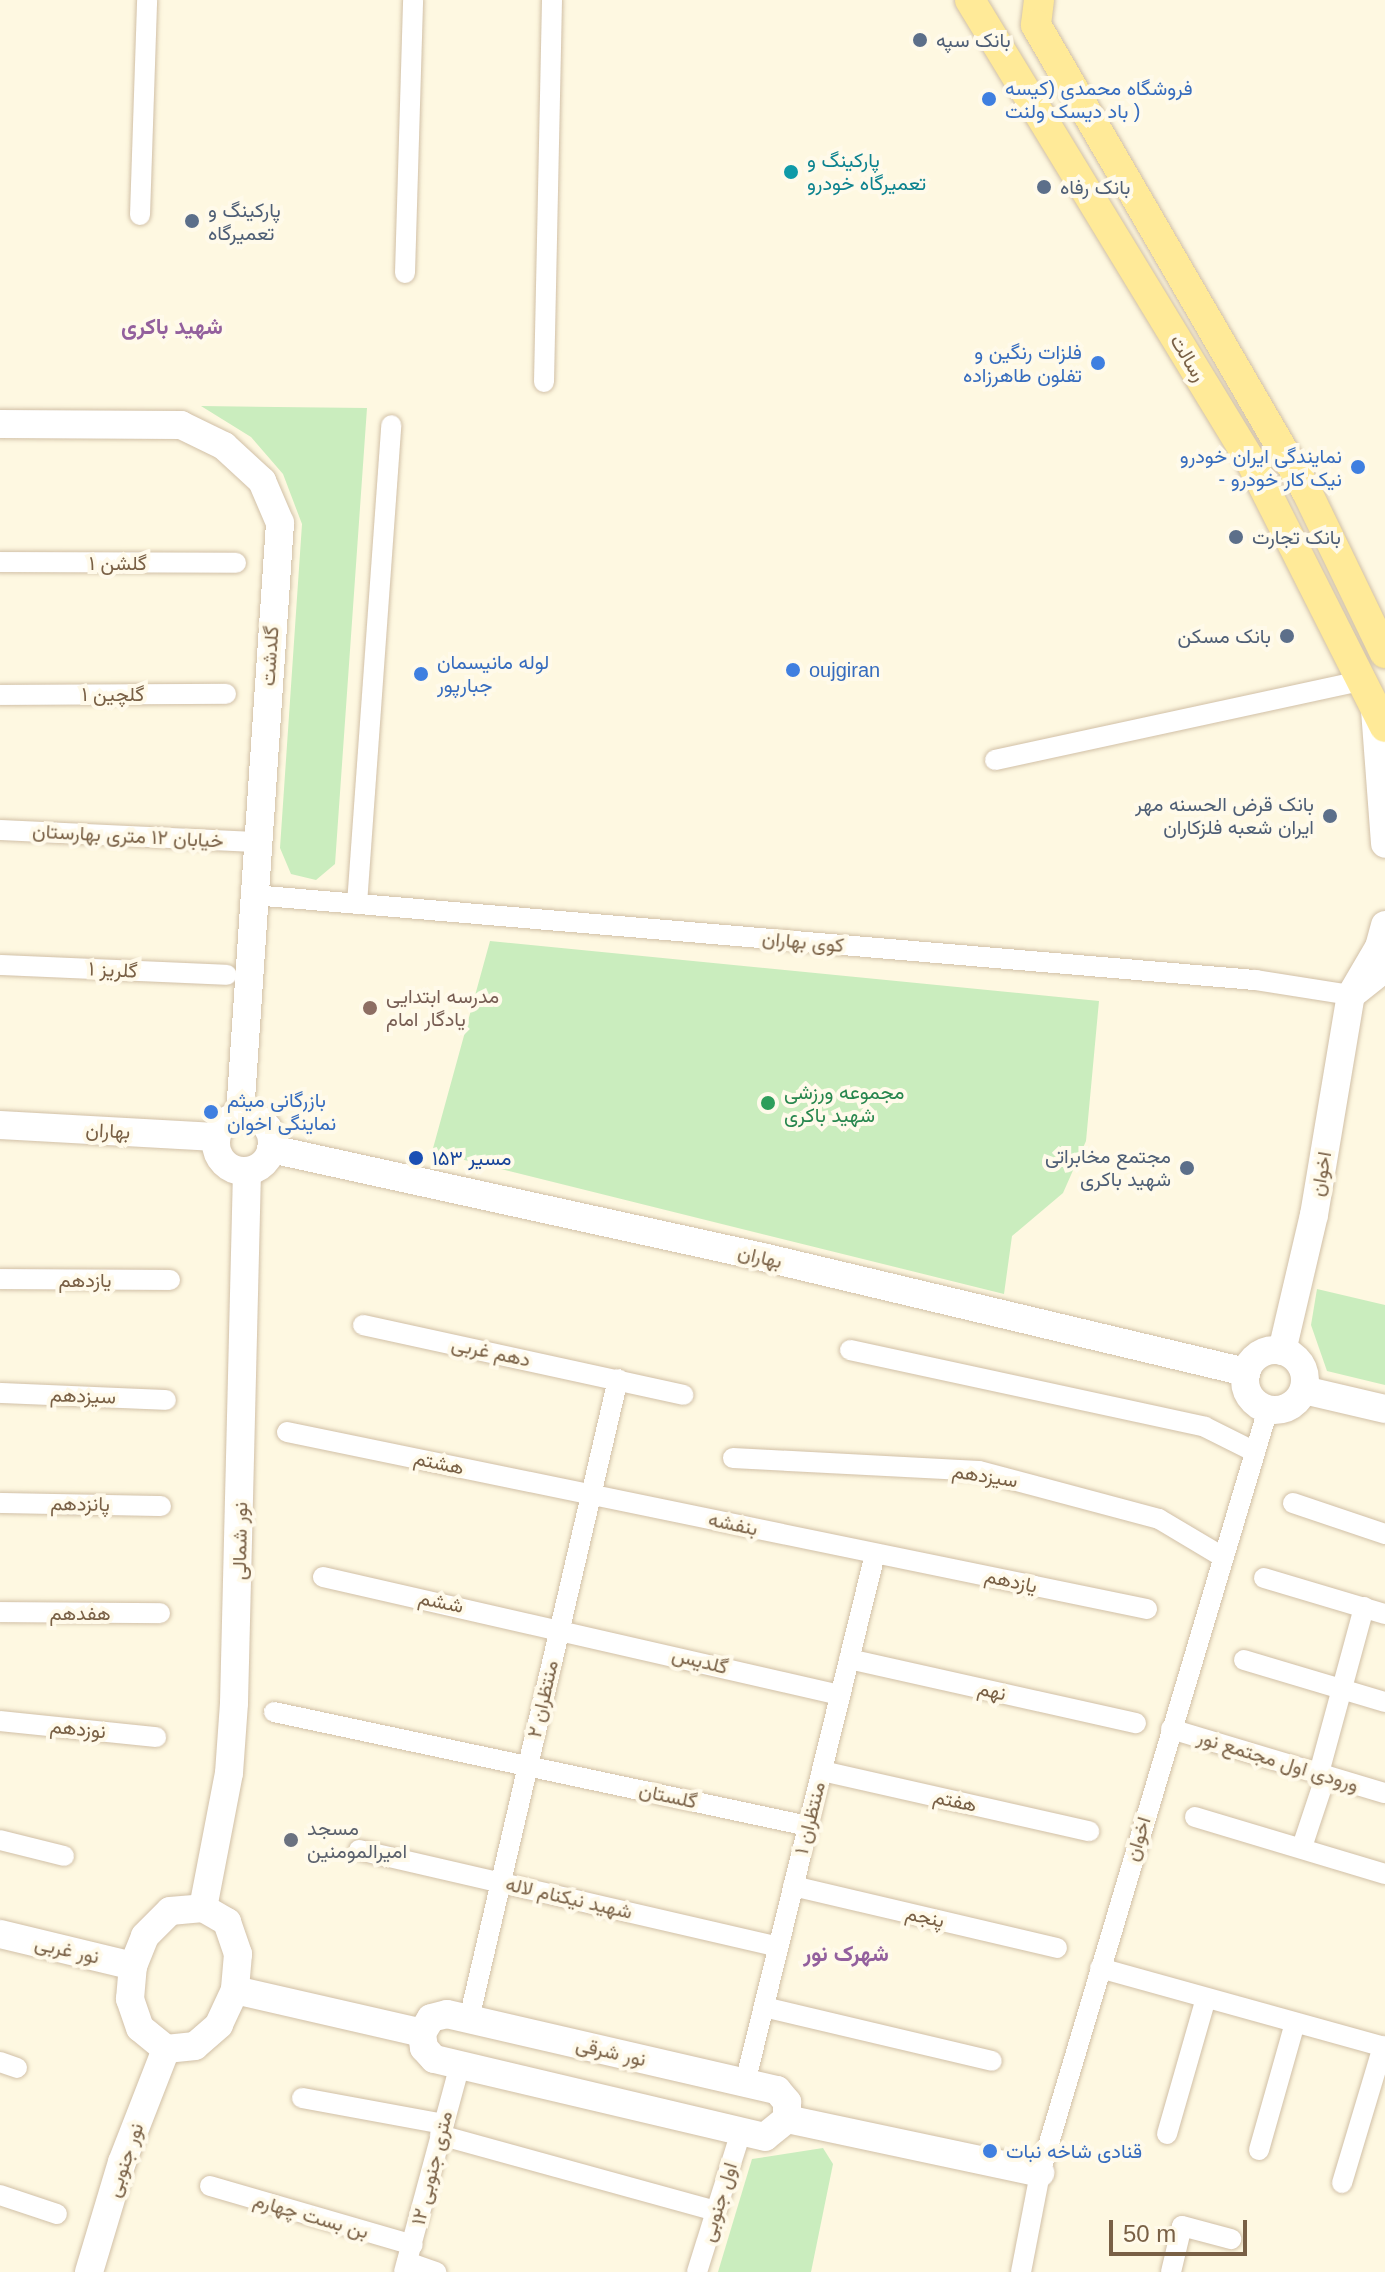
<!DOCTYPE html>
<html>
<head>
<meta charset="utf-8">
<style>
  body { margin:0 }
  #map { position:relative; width:1385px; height:2272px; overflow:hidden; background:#fef8e1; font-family:Arial,Vazirmatn,sans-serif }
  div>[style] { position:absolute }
  .green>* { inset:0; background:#caedbe }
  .roads { filter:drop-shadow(0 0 2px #d1c0a7) drop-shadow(0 0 2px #d1c0a7) }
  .street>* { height:20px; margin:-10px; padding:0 10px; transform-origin:10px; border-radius:10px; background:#fff }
  .secondary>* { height:28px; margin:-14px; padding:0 14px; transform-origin:14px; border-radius:14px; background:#fff }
  .secondary>.ring { margin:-14px; padding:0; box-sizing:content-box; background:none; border:28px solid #fff; border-radius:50% }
  .primary>* { height:30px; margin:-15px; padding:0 15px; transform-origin:15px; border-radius:15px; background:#ffea98 }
  .dots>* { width:22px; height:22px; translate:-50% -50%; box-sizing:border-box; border:4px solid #fffaea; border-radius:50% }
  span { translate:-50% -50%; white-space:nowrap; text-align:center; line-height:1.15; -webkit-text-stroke:8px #fffaea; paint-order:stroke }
  .service-label { font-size:20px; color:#4e5e75 }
  .left { translate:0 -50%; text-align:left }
  .right { translate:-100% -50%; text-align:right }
  .shop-label { font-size:20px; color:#366cbe }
  .culture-label { font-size:20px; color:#0d838f }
  .street-label { font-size:20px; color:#796045 }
  .education-label { font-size:20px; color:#785e54 }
  .leisure-label { font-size:20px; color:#27864d }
  .transit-label { font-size:20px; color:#164399 }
  .worship-label { font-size:20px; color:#5b616d }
  .neighbourhood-label { font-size:22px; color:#93609d; font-weight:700 }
  .scale { position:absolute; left:1109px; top:2220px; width:138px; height:36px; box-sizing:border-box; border:4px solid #796045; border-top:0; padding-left:10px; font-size:24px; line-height:28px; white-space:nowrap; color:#796045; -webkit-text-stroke:6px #fffaea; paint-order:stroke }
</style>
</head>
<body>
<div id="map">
  <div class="green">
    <i style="clip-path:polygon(201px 406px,367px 408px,335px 864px,316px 880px,291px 874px,280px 848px,302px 524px,283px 474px,251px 437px)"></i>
    <i style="clip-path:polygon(490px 941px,1099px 1001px,1086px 1141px,1063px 1193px,1012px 1236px,1004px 1294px,432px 1152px)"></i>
    <i style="clip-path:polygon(1317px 1289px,1385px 1305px,1385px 1385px,1327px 1371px,1311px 1325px)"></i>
    <i style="clip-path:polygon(823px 2148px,833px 2164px,811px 2272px,718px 2272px,752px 2159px)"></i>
  </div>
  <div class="roads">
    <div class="street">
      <i style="left:140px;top:215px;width:215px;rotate:-88.1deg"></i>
      <i style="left:405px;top:273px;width:273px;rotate:-88.3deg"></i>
      <i style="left:544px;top:382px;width:382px;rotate:-88.8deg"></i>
      <i style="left:0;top:562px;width:236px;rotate:0.2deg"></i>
      <i style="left:0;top:695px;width:226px;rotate:-0.3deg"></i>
      <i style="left:995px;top:760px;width:372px;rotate:-12.2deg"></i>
      <i style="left:0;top:830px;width:256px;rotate:2.7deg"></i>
      <i style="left:253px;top:895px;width:1006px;rotate:4.85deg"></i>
      <i style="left:1255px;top:980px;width:97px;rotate:8.9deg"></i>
      <i style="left:357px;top:904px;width:480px;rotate:-85.9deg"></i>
      <i style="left:0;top:965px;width:227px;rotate:2.5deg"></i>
      <i style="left:0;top:1279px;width:170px;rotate:0.3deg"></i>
      <i style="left:363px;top:1325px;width:328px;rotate:12.3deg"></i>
      <i style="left:850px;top:1350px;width:363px;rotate:12.2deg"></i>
      <i style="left:1205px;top:1427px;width:56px;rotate:26.6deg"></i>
      <i style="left:0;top:1393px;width:166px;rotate:2.4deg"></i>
      <i style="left:287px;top:1432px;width:878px;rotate:11.63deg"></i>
      <i style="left:733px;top:1458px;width:246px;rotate:3deg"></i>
      <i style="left:979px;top:1471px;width:186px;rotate:14.9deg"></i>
      <i style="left:1159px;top:1519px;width:74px;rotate:30.7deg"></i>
      <i style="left:0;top:1503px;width:161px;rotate:1.1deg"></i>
      <i style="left:1293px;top:1503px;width:97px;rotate:18.6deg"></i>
      <i style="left:323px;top:1577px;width:530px;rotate:12.86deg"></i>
      <i style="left:1264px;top:1578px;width:126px;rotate:16.6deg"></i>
      <i style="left:0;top:1612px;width:160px;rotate:0.4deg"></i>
      <i style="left:849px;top:1659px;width:294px;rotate:12.6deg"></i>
      <i style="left:1244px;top:1660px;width:147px;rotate:16.6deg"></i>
      <i style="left:274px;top:1712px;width:546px;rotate:12.05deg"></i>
      <i style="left:0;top:1721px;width:157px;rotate:5.9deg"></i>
      <i style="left:1171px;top:1729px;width:223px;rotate:16.7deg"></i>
      <i style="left:822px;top:1771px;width:274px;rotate:12.7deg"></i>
      <i style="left:1319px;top:1773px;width:172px;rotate:-74.8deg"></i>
      <i style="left:1195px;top:1817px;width:198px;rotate:16.7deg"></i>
      <i style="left:0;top:1840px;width:66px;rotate:14deg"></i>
      <i style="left:1302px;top:1847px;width:76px;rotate:-71.6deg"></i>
      <i style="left:359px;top:1850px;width:430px;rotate:13deg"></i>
      <i style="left:793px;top:1886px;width:271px;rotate:13.2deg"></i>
      <i style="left:1100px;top:1968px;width:296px;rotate:15.5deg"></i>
      <i style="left:764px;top:2007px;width:234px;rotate:13.3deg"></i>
      <i style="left:469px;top:2019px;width:657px;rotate:-76.89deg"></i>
      <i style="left:0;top:2062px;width:18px;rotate:19deg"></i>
      <i style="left:745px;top:2083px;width:545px;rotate:-76.19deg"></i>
      <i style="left:302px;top:2098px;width:143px;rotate:10.4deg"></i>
      <i style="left:1167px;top:2134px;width:141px;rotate:-74deg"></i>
      <i style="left:440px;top:2135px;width:286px;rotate:15.4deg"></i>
      <i style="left:1259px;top:2150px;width:132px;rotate:-74.2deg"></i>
      <i style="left:1342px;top:2183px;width:143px;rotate:-73.3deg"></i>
      <i style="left:210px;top:2186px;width:211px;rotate:16.2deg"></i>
      <i style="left:0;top:2195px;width:60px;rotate:18.4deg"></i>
      <i style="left:407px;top:2262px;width:31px;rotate:19deg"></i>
      <i style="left:404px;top:2272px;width:214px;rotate:-74.9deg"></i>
      <i style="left:697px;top:2272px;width:147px;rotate:-72.6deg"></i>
      <i style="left:1021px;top:2272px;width:101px;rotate:-79.1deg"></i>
      <i style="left:1040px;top:2173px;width:797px;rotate:-73.38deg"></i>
      <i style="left:1171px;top:2272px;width:47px;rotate:-76.6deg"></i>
      <i style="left:1182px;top:2226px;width:51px;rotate:14.9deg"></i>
    </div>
    <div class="secondary">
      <i style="left:0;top:424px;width:181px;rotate:0.3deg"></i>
      <i style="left:181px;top:425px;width:48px;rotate:26deg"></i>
      <i style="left:224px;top:446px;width:52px;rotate:42.6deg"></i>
      <i style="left:262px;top:481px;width:46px;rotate:66.8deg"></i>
      <i style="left:280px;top:523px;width:592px;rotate:93.87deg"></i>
      <i style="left:1375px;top:710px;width:134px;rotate:85.7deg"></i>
      <i style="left:1385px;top:925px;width:23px;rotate:105deg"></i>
      <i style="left:1379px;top:947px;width:56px;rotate:120.3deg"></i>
      <i style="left:1351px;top:995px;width:43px;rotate:-38.5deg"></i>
      <i class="ring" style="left:216px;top:1115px;width:28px;height:28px"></i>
      <i style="left:0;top:1125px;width:216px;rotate:3.2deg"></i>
      <i style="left:271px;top:1149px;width:508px;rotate:12.39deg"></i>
      <i style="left:767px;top:1258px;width:493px;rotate:13.4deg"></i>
      <i class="ring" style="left:1245px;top:1350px;width:32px;height:32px"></i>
      <i style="left:1282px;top:1351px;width:140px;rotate:-76.8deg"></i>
      <i style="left:1314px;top:1215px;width:223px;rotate:-80.5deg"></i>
      <i style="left:1304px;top:1390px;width:83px;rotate:13.2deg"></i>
      <i style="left:203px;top:1908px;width:137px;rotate:-79.1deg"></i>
      <i style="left:229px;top:1773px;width:70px;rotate:-85.9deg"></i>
      <i style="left:234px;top:1703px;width:532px;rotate:-88.6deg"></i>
      <i style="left:203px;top:1908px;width:28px;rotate:30deg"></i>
      <i style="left:227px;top:1922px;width:34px;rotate:71deg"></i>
      <i style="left:238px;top:1954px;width:36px;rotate:95deg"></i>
      <i style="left:235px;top:1990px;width:38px;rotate:115deg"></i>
      <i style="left:219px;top:2025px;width:32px;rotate:139deg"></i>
      <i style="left:195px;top:2046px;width:29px;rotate:174deg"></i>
      <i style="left:166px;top:2049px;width:33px;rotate:-141deg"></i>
      <i style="left:140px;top:2028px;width:31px;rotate:-109deg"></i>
      <i style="left:130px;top:1999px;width:33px;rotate:-85deg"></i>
      <i style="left:133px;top:1966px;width:32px;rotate:-68deg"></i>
      <i style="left:145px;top:1936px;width:35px;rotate:-45deg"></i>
      <i style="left:170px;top:1911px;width:33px;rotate:-5deg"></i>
      <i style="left:0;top:1934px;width:137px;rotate:13.5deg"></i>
      <i style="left:235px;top:1990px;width:192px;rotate:12.9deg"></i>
      <i style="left:447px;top:2014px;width:339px;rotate:13deg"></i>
      <i style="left:777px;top:2090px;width:16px;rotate:50deg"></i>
      <i style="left:787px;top:2102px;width:17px;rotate:90deg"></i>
      <i style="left:787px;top:2119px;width:28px;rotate:141deg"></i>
      <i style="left:765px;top:2137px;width:340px;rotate:-166.7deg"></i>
      <i style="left:434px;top:2059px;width:15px;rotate:-132deg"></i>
      <i style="left:424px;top:2048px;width:15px;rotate:-98deg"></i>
      <i style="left:422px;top:2033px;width:17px;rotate:-59deg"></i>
      <i style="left:431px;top:2018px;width:16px;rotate:-14deg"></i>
      <i style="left:787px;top:2119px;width:259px;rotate:12deg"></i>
      <i style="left:89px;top:2272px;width:115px;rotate:-73.3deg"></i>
      <i style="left:122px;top:2162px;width:121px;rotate:-68.7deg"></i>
    </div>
    <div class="primary">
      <i style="left:970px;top:0;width:539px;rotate:58.67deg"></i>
      <i style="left:1250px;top:460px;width:299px;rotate:63.2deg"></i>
      <i style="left:1039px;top:0;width:25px;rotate:97deg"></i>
      <i style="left:1036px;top:25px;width:540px;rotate:59.87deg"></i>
      <i style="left:1307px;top:492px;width:179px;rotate:64.2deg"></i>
    </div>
  </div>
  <div class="dots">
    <i style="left:920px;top:40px;background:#5c6f8a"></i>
    <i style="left:989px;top:99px;background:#3f7fe0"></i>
    <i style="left:791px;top:172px;background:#0f9aa8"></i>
    <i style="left:1044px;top:187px;background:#5c6f8a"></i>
    <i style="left:192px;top:221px;background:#5c6f8a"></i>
    <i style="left:1098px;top:363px;background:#3f7fe0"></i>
    <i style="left:1358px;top:467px;background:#3f7fe0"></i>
    <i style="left:1236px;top:537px;background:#5c6f8a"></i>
    <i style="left:1287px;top:636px;background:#5c6f8a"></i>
    <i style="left:793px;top:670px;background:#3f7fe0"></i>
    <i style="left:421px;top:674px;background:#3f7fe0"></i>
    <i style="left:1330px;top:816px;background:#5c6f8a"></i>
    <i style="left:370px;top:1008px;background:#8d6e63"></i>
    <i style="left:768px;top:1103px;background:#2e9e5b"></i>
    <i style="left:211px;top:1112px;background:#3f7fe0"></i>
    <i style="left:416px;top:1158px;background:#1a4fb4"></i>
    <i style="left:1187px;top:1168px;background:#5c6f8a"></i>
    <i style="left:291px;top:1840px;background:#6b7280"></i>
    <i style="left:990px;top:2151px;background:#3f7fe0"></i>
  </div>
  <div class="service-label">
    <span class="left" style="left:936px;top:40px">بانک سپه</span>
    <span class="left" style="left:1060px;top:187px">بانک رفاه</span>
    <span class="left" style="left:208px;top:222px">پارکینگ و<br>تعمیرگاه</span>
    <span class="left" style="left:1252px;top:537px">بانک تجارت</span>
    <span class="right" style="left:1271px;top:636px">بانک مسکن</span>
    <span class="right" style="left:1314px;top:816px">بانک قرض الحسنه مهر<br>ایران شعبه فلزکاران</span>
    <span class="right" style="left:1171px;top:1168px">مجتمع مخابراتی<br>شهید باکری</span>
  </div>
  <div class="shop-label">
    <span class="left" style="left:1005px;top:100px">فروشگاه محمدی (کیسه<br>باد دیسک ولنت )</span>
    <span class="right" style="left:1082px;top:364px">فلزات رنگین و<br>تفلون طاهرزاده</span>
    <span class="right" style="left:1342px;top:468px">نمایندگی ایران خودرو<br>- نیک کار خودرو</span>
    <span class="left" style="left:437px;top:674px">لوله مانیسمان<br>جبارپور</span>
    <span class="left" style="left:809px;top:670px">oujgiran</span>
    <span class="left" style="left:227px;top:1112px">بازرگانی میثم<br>نماینگی اخوان</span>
    <span class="left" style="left:1006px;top:2151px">قنادی شاخه نبات</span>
  </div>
  <div class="culture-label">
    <span class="left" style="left:807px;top:172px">پارکینگ و<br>تعمیرگاه خودرو</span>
  </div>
  <div class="street-label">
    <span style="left:1188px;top:358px;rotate:59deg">رسالت</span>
    <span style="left:118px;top:563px">گلشن ۱</span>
    <span style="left:270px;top:656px;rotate:-86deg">گلدشت</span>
    <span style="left:113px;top:694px">گلچین ۱</span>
    <span style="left:128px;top:836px;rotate:3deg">خیابان ۱۲ متری بهارستان</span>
    <span style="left:803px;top:942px;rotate:5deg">کوی بهاران</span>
    <span style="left:113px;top:970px;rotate:3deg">گلریز ۱</span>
    <span style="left:108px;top:1131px;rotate:3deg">بهاران</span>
    <span style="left:1321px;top:1174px;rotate:-80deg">اخوان</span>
    <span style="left:760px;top:1257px;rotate:13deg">بهاران</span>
    <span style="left:85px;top:1280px">یازدهم</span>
    <span style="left:491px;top:1352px;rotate:12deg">دهم غربی</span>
    <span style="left:83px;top:1396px;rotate:2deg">سیزدهم</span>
    <span style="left:439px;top:1463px;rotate:12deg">هشتم</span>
    <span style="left:985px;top:1476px;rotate:9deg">سیزدهم</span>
    <span style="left:80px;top:1504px;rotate:1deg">پانزدهم</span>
    <span style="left:733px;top:1524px;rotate:12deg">بنفشه</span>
    <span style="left:240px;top:1541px;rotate:-89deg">نور شمالی</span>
    <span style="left:1011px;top:1581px;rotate:12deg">یازدهم</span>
    <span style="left:441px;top:1602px;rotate:12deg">ششم</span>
    <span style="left:80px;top:1613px">هفدهم</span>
    <span style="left:700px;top:1661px;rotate:14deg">گلدیس</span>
    <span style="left:992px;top:1691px;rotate:13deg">نهم</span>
    <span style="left:543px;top:1699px;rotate:-77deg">منتظران ۲</span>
    <span style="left:78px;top:1729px;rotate:6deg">نوزدهم</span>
    <span style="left:1278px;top:1761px;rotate:17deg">ورودی اول مجتمع نور</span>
    <span style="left:668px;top:1796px;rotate:12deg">گلستان</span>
    <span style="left:955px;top:1801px;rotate:12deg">هفتم</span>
    <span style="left:810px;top:1818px;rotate:-76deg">منتظران ۱</span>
    <span style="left:1138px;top:1839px;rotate:-73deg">اخوان</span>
    <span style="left:569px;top:1898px;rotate:13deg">شهید نیکنام لاله</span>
    <span style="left:925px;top:1917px;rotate:13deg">پنجم</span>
    <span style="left:67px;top:1950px;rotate:13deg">نور غربی</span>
    <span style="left:611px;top:2052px;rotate:13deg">نور شرقی</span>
    <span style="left:125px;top:2160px;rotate:-71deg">نور جنوبی</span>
    <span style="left:432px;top:2168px;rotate:-76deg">۱۲ متری جنوبی</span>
    <span style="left:719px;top:2202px;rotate:-73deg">اول جنوبی</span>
    <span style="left:311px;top:2216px;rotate:16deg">بن بست چهارم</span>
  </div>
  <div class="education-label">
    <span class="left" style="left:386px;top:1008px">مدرسه ابتدایی<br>یادگار امام</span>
  </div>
  <div class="leisure-label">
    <span class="left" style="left:784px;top:1104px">مجموعه ورزشی<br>شهید باکری</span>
  </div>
  <div class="transit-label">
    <span class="left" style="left:432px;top:1158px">مسیر ۱۵۳</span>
  </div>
  <div class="worship-label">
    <span class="left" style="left:307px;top:1840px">مسجد<br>امیرالمومنین</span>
  </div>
  <div class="neighbourhood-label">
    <span style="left:172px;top:327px">شهید باکری</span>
    <span style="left:846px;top:1954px">شهرک نور</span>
  </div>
  <div class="scale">50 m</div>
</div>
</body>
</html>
